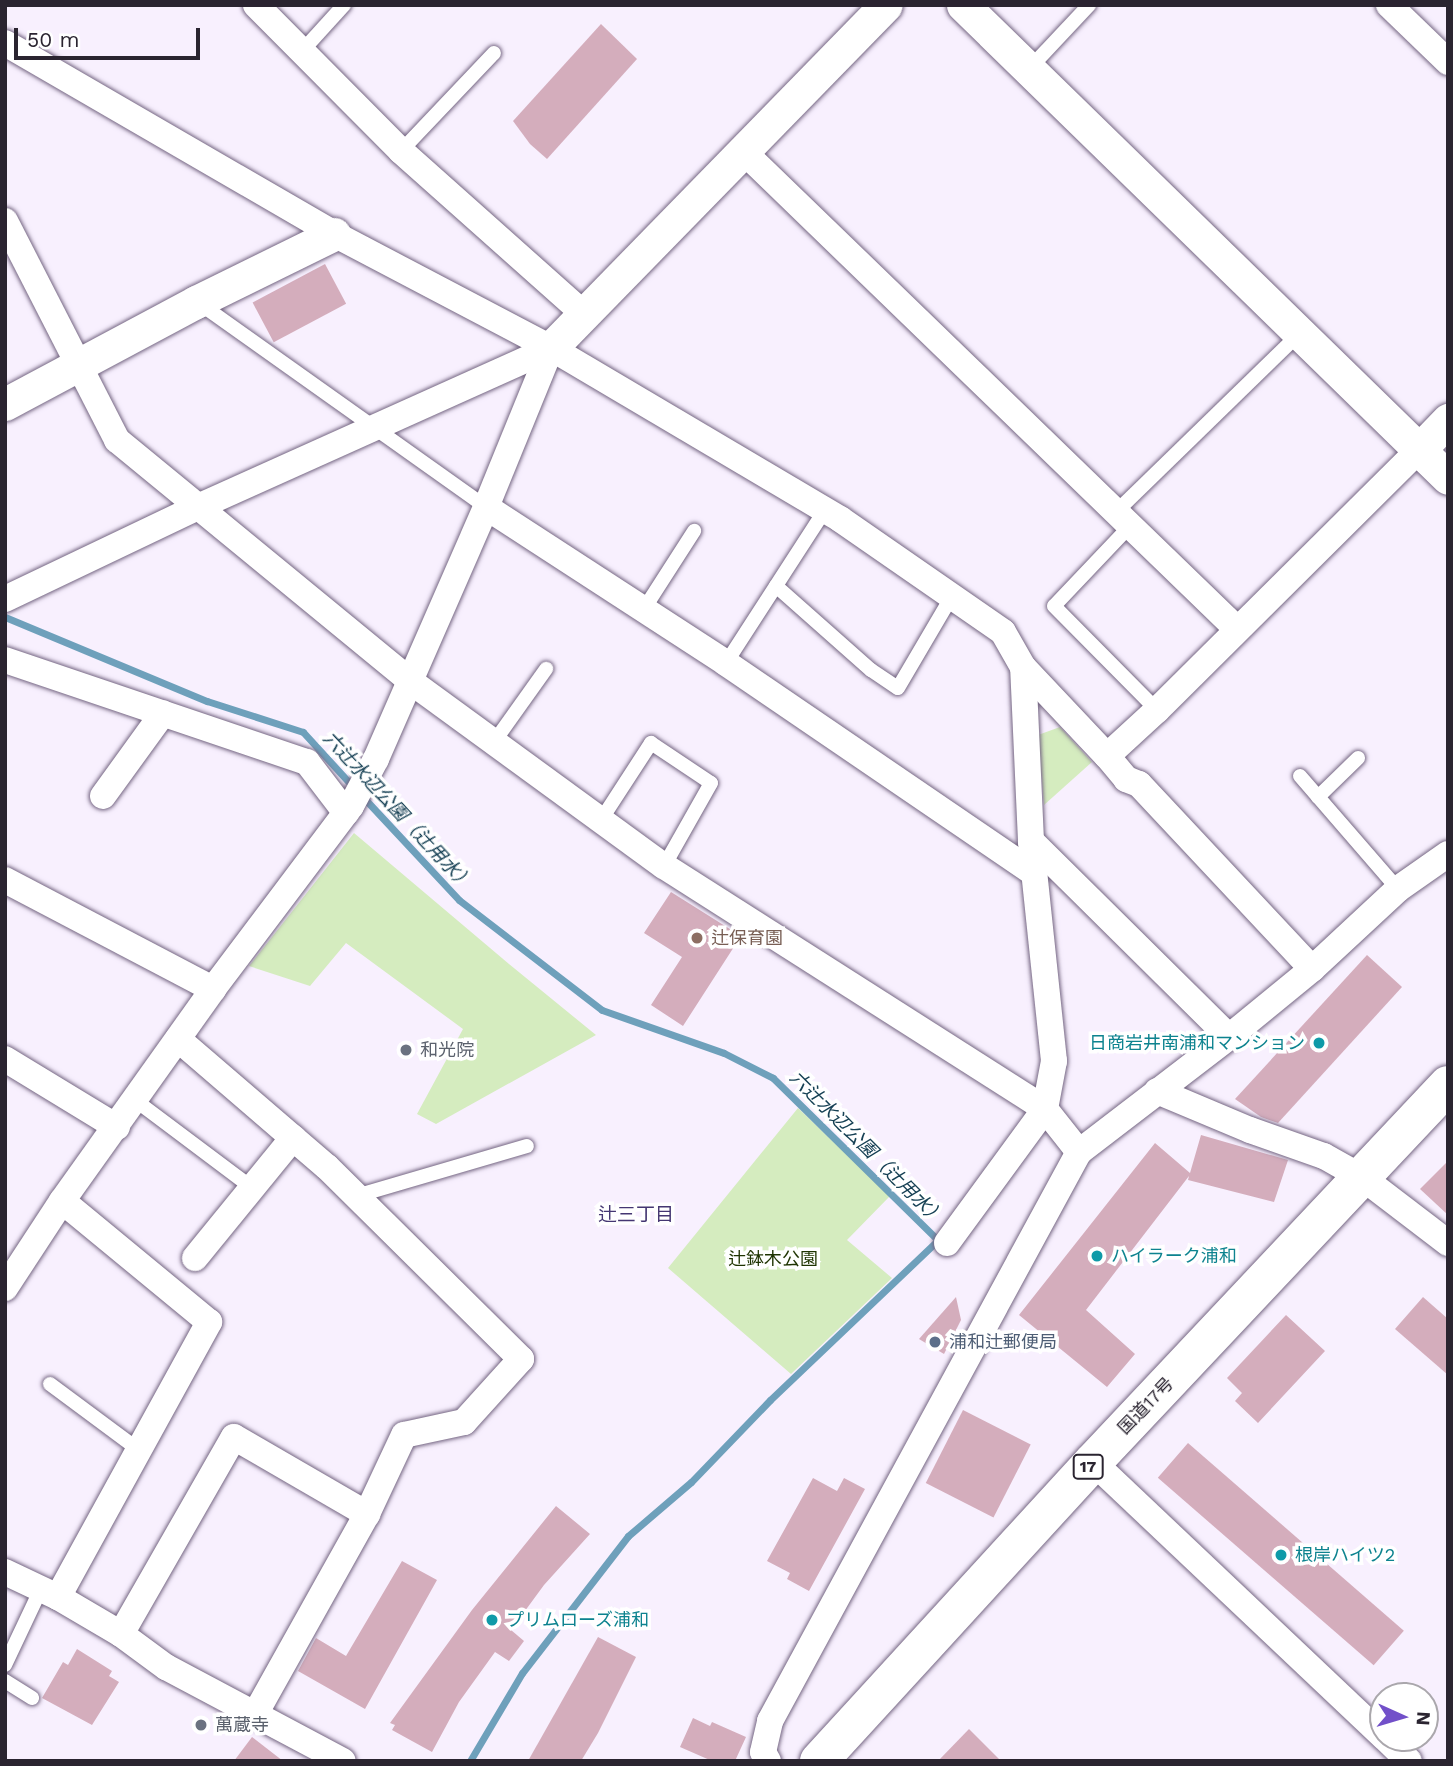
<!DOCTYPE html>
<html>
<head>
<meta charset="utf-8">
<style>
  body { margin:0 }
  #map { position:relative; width:1453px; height:1766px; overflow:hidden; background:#f8f0fe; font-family:"Work Sans","Noto Sans JP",sans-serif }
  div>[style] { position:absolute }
  .green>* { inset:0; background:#d5ecbf }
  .stream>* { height:7px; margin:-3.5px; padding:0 3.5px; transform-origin:3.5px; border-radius:3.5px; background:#6ea0bb }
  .building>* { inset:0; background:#d4adbc; transform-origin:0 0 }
  .roads { filter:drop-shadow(0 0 2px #746582) drop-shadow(0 0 2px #746582) }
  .service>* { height:14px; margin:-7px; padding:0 7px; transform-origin:7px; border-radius:7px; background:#fff }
  .minor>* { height:26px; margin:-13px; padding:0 13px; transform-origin:13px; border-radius:13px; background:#fff }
  .tertiary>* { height:33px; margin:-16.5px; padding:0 16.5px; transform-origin:16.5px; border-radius:16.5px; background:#fff }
  .trunk>* { height:38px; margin:-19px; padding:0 19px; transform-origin:19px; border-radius:19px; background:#fff }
  .dots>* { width:19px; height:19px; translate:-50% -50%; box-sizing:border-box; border:4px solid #fff; border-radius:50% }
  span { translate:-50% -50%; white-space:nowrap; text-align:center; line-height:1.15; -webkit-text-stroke:7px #fff; paint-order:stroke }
  .shield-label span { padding:2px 5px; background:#fff; border:2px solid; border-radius:5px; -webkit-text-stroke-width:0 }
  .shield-label { font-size:16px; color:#2a2430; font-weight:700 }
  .education-label { font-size:18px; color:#785e54 }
  .left { translate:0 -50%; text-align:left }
  .culture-label { font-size:18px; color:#0d838f }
  .right { translate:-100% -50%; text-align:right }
  .worship-label { font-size:18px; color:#5b616d }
  .park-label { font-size:18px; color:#1e3301 }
  .service-label { font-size:18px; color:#4e5e75 }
  .street-label { font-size:18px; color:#2a2430 }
  .water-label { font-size:19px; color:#164054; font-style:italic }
  .neighbourhood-label { font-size:19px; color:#443672 }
  .frame { position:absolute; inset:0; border:7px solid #2a2430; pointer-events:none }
  .north { position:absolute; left:1369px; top:1682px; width:70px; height:70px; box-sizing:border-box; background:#fff; border:2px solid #aaa7ac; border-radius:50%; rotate:94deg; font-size:19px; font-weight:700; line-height:28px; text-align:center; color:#2a2430 }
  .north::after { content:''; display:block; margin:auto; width:24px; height:32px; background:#7250c9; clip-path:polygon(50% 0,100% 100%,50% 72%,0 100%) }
  .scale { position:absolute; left:14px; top:28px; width:186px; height:32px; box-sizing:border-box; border:4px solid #2a2430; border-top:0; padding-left:9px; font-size:21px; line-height:24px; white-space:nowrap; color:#2a2430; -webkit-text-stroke:5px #fff; paint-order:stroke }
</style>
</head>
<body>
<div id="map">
  <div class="green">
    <i style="clip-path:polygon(1060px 727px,1092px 762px,1044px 805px,1038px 735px)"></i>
    <i style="clip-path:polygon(354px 833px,509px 964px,596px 1035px,436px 1124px,417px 1114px,463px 1029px,346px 943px,310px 986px,249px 966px)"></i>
    <i style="clip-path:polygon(798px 1108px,890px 1196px,847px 1240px,892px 1278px,791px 1374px,668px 1268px)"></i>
  </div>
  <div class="stream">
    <i style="left:5px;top:617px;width:219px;rotate:22.6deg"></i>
    <i style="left:207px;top:701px;width:101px;rotate:17.9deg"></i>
    <i style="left:303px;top:732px;width:77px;rotate:47.6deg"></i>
    <i style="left:363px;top:797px;width:141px;rotate:47deg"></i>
    <i style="left:459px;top:900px;width:180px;rotate:37.6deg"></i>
    <i style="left:602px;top:1010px;width:129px;rotate:19.4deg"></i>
    <i style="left:724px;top:1053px;width:55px;rotate:27deg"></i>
    <i style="left:773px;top:1078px;width:231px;rotate:44.5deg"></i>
    <i style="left:938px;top:1240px;width:232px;rotate:136.4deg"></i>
    <i style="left:770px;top:1400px;width:114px;rotate:133.9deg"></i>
    <i style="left:691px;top:1482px;width:83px;rotate:139.4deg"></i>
    <i style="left:628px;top:1536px;width:173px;rotate:127.7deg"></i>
    <i style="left:522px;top:1673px;width:102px;rotate:120.6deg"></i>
  </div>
  <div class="building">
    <i style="clip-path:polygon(601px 24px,637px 59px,547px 159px,530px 144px,513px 121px)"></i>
    <i style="left:325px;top:264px;width:45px;height:82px;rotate:62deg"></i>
    <i style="clip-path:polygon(671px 892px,741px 936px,683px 1026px,651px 1005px,682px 957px,644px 933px)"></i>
    <i style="clip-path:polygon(1367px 955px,1402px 987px,1278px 1123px,1261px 1117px,1235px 1099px)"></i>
    <i style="clip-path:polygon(1201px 1135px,1288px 1160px,1274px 1202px,1188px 1180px,1189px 1176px,1086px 1310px,1135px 1354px,1107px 1387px,1019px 1315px,1155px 1143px,1190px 1173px)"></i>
    <i style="clip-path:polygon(1448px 1161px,1448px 1215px,1420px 1189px)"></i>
    <i style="clip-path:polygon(956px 1297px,961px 1320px,944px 1354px,919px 1339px)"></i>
    <i style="clip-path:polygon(1423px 1297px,1448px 1319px,1448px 1375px,1395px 1329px)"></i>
    <i style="clip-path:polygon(1286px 1315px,1325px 1351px,1258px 1423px,1235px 1401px,1242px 1393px,1227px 1378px)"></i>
    <i style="left:963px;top:1410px;width:76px;height:82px;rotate:27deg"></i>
    <i style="left:1188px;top:1443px;width:286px;height:46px;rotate:41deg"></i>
    <i style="clip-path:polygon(813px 1478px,837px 1491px,844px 1478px,865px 1489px,809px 1591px,787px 1579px,790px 1573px,767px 1561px)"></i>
    <i style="clip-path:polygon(556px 1506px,590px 1534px,544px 1585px,511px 1630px,524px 1641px,509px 1661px,495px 1652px,459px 1702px,432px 1752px,392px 1730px,395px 1725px,390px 1723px,472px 1610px)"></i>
    <i style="clip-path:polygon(402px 1561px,437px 1580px,365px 1709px,298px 1671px,316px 1638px,346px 1656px)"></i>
    <i style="clip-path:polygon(598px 1637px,636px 1657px,598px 1733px,581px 1761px,528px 1761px)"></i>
    <i style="clip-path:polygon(77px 1649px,112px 1671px,109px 1676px,119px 1682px,92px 1725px,42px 1698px,63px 1662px,68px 1665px)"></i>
    <i style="clip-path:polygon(693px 1718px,710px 1726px,712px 1722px,746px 1737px,735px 1761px,712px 1761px,680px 1747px)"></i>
    <i style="clip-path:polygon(969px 1729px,1001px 1761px,938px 1761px)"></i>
    <i style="clip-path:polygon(252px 1737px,283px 1761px,234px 1761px)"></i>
  </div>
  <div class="roads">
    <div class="service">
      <i style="left:303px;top:50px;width:61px;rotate:-47.7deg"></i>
      <i style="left:1029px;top:69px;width:88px;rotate:-46.8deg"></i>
      <i style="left:401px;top:151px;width:135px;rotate:-46.5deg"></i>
      <i style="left:199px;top:303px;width:352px;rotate:35.4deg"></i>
      <i style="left:1116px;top:512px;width:255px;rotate:-44.2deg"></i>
      <i style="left:1130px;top:526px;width:110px;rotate:133.5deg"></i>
      <i style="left:1054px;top:606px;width:146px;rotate:45.3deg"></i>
      <i style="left:776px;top:586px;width:127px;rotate:41.5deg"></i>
      <i style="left:871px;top:670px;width:32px;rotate:34deg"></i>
      <i style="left:898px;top:688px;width:107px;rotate:-59.6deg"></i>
      <i style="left:644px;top:609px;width:93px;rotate:-57.3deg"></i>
      <i style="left:726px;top:663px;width:182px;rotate:-57.1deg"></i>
      <i style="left:494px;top:742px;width:90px;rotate:-54.5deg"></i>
      <i style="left:1300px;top:776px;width:150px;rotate:49.1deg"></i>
      <i style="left:1318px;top:797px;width:56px;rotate:-44.3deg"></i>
      <i style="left:601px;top:820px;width:92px;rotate:-57deg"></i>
      <i style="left:651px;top:743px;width:72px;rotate:33.7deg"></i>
      <i style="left:711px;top:783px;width:95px;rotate:119.5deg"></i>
      <i style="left:135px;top:1100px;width:146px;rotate:36.9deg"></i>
      <i style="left:356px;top:1196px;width:178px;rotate:-16.3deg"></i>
      <i style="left:50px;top:1384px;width:111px;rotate:36.6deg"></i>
      <i style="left:5px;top:1665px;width:84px;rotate:-64.7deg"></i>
      <i style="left:5px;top:1681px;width:32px;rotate:32deg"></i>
    </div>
    <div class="minor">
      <i style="left:256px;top:5px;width:206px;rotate:45.2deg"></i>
      <i style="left:401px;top:151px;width:246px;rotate:41.7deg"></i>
      <i style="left:1389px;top:5px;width:82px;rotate:44deg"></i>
      <i style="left:5px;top:43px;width:380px;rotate:30.1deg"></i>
      <i style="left:334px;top:234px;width:245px;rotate:27.7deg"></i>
      <i style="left:551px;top:348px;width:336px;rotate:30.6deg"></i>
      <i style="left:840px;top:519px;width:198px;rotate:34.7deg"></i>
      <i style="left:1003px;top:632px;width:40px;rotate:60.3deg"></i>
      <i style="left:1023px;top:667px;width:122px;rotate:46.7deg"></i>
      <i style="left:1107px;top:756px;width:68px;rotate:-42.6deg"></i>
      <i style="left:1157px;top:710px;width:369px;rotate:-44.8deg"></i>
      <i style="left:744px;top:152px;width:686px;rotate:44.06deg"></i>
      <i style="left:5px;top:221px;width:246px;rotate:62.9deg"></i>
      <i style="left:117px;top:440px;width:379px;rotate:39.4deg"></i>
      <i style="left:410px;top:681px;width:314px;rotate:36.1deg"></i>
      <i style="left:664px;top:866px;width:452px;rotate:32.5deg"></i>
      <i style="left:1045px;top:1109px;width:55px;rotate:51.7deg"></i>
      <i style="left:486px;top:507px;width:286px;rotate:33deg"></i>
      <i style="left:726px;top:663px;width:373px;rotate:34.3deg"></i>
      <i style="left:5px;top:599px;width:216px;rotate:-25.5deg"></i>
      <i style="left:200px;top:506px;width:385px;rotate:-24.2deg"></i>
      <i style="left:5px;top:660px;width:319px;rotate:18.7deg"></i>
      <i style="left:307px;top:762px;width:64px;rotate:52.6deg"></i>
      <i style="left:1107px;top:756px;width:30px;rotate:50deg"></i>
      <i style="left:1126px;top:779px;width:14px;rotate:21deg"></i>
      <i style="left:1139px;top:784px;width:253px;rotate:46.9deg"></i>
      <i style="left:103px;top:796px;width:102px;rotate:-54.1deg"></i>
      <i style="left:1031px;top:841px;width:279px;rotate:44.7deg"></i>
      <i style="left:5px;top:880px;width:235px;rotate:27.7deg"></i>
      <i style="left:178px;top:1039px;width:196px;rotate:40.7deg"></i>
      <i style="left:327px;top:1167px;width:273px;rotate:44.7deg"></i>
      <i style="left:521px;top:1359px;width:85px;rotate:132.1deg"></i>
      <i style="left:464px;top:1422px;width:61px;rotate:167.8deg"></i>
      <i style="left:404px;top:1435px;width:87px;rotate:115.1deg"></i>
      <i style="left:367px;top:1514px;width:228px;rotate:119.2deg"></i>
      <i style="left:5px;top:1059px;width:131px;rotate:31.3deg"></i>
      <i style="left:1157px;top:1091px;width:101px;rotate:22.8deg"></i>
      <i style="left:1250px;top:1130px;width:78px;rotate:19.4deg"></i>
      <i style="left:1324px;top:1156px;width:45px;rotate:29.4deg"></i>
      <i style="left:1363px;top:1178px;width:107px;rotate:37.4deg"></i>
      <i style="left:947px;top:1243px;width:166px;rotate:-53.8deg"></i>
      <i style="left:1045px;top:1109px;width:49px;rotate:-79.4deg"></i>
      <i style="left:1054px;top:1061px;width:221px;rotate:-96deg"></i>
      <i style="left:1031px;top:841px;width:174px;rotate:-92.6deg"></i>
      <i style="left:195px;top:1258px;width:155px;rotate:-50.8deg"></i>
      <i style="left:5px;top:1288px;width:104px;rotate:-56.8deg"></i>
      <i style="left:62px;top:1201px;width:260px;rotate:-54.5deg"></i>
      <i style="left:213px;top:989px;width:229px;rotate:-53deg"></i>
      <i style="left:351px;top:806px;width:53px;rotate:-62deg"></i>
      <i style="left:376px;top:759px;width:275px;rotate:-66.4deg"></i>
      <i style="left:486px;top:507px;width:172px;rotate:-67.8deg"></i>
      <i style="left:1093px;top:1462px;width:399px;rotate:43.4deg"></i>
      <i style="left:5px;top:1572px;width:59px;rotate:25.3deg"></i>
      <i style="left:58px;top:1597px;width:73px;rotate:30.4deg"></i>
      <i style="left:121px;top:1634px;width:56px;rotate:36.3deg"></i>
      <i style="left:166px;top:1667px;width:200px;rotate:28deg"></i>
      <i style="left:58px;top:1597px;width:314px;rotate:-61.2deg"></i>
      <i style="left:209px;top:1322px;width:190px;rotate:-140.5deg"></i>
      <i style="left:121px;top:1634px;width:227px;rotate:-60.2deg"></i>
      <i style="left:234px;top:1437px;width:154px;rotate:30.1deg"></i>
      <i style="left:1385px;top:1738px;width:33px;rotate:44deg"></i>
      <i style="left:768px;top:1761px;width:10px;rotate:-119deg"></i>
      <i style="left:763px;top:1752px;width:32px;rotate:-77deg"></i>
      <i style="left:770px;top:1721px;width:647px;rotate:-61.5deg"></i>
      <i style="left:1079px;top:1152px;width:189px;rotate:-37.5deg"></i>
      <i style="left:1229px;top:1037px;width:107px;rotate:-39.3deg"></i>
      <i style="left:1312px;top:969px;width:117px;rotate:-42.9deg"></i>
      <i style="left:1398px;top:889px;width:61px;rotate:-35deg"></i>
    </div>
    <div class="tertiary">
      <i style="left:963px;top:5px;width:677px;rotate:44.28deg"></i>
      <i style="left:551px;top:348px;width:479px;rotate:-45.7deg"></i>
      <i style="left:5px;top:404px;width:217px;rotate:-28.1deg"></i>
      <i style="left:196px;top:302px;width:154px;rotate:-26.2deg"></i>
      <i style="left:1419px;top:450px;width:42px;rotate:-46deg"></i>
    </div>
    <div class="trunk">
      <i style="left:819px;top:1761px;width:406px;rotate:-47.5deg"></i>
      <i style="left:1093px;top:1462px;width:518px;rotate:-46.72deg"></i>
    </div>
  </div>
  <div class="dots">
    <i style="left:697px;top:938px;background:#8d6e63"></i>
    <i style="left:1319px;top:1043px;background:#0f9aa8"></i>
    <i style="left:406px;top:1050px;background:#6b7280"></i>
    <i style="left:1097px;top:1256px;background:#0f9aa8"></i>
    <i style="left:935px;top:1342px;background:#5c6f8a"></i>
    <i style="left:1281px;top:1555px;background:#0f9aa8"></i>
    <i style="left:492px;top:1620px;background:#0f9aa8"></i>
    <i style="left:201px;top:1725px;background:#6b7280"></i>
  </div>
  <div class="shield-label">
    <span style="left:1088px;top:1467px">17</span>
  </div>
  <div class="education-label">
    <span class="left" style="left:711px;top:938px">辻保育園</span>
  </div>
  <div class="culture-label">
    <span class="right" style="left:1305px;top:1043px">日商岩井南浦和マンション</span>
    <span class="left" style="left:1111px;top:1256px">ハイラーク浦和</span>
    <span class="left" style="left:1295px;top:1555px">根岸ハイツ2</span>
    <span class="left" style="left:506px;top:1620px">プリムローズ浦和</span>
  </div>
  <div class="worship-label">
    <span class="left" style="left:420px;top:1050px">和光院</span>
    <span class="left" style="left:215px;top:1725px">萬蔵寺</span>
  </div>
  <div class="park-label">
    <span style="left:773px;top:1259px">辻鉢木公園</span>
  </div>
  <div class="service-label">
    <span class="left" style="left:949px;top:1342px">浦和辻郵便局</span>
  </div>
  <div class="street-label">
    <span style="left:1146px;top:1406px;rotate:-46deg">国道17号</span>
  </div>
  <div class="water-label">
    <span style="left:398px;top:811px;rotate:47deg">六辻水辺公園（辻用水）</span>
    <span style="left:867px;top:1148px;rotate:45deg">六辻水辺公園（辻用水）</span>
  </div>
  <div class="neighbourhood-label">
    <span style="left:636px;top:1215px">辻三丁目</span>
  </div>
  <div class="frame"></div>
  <div class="north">N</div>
  <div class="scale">50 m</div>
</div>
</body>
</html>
